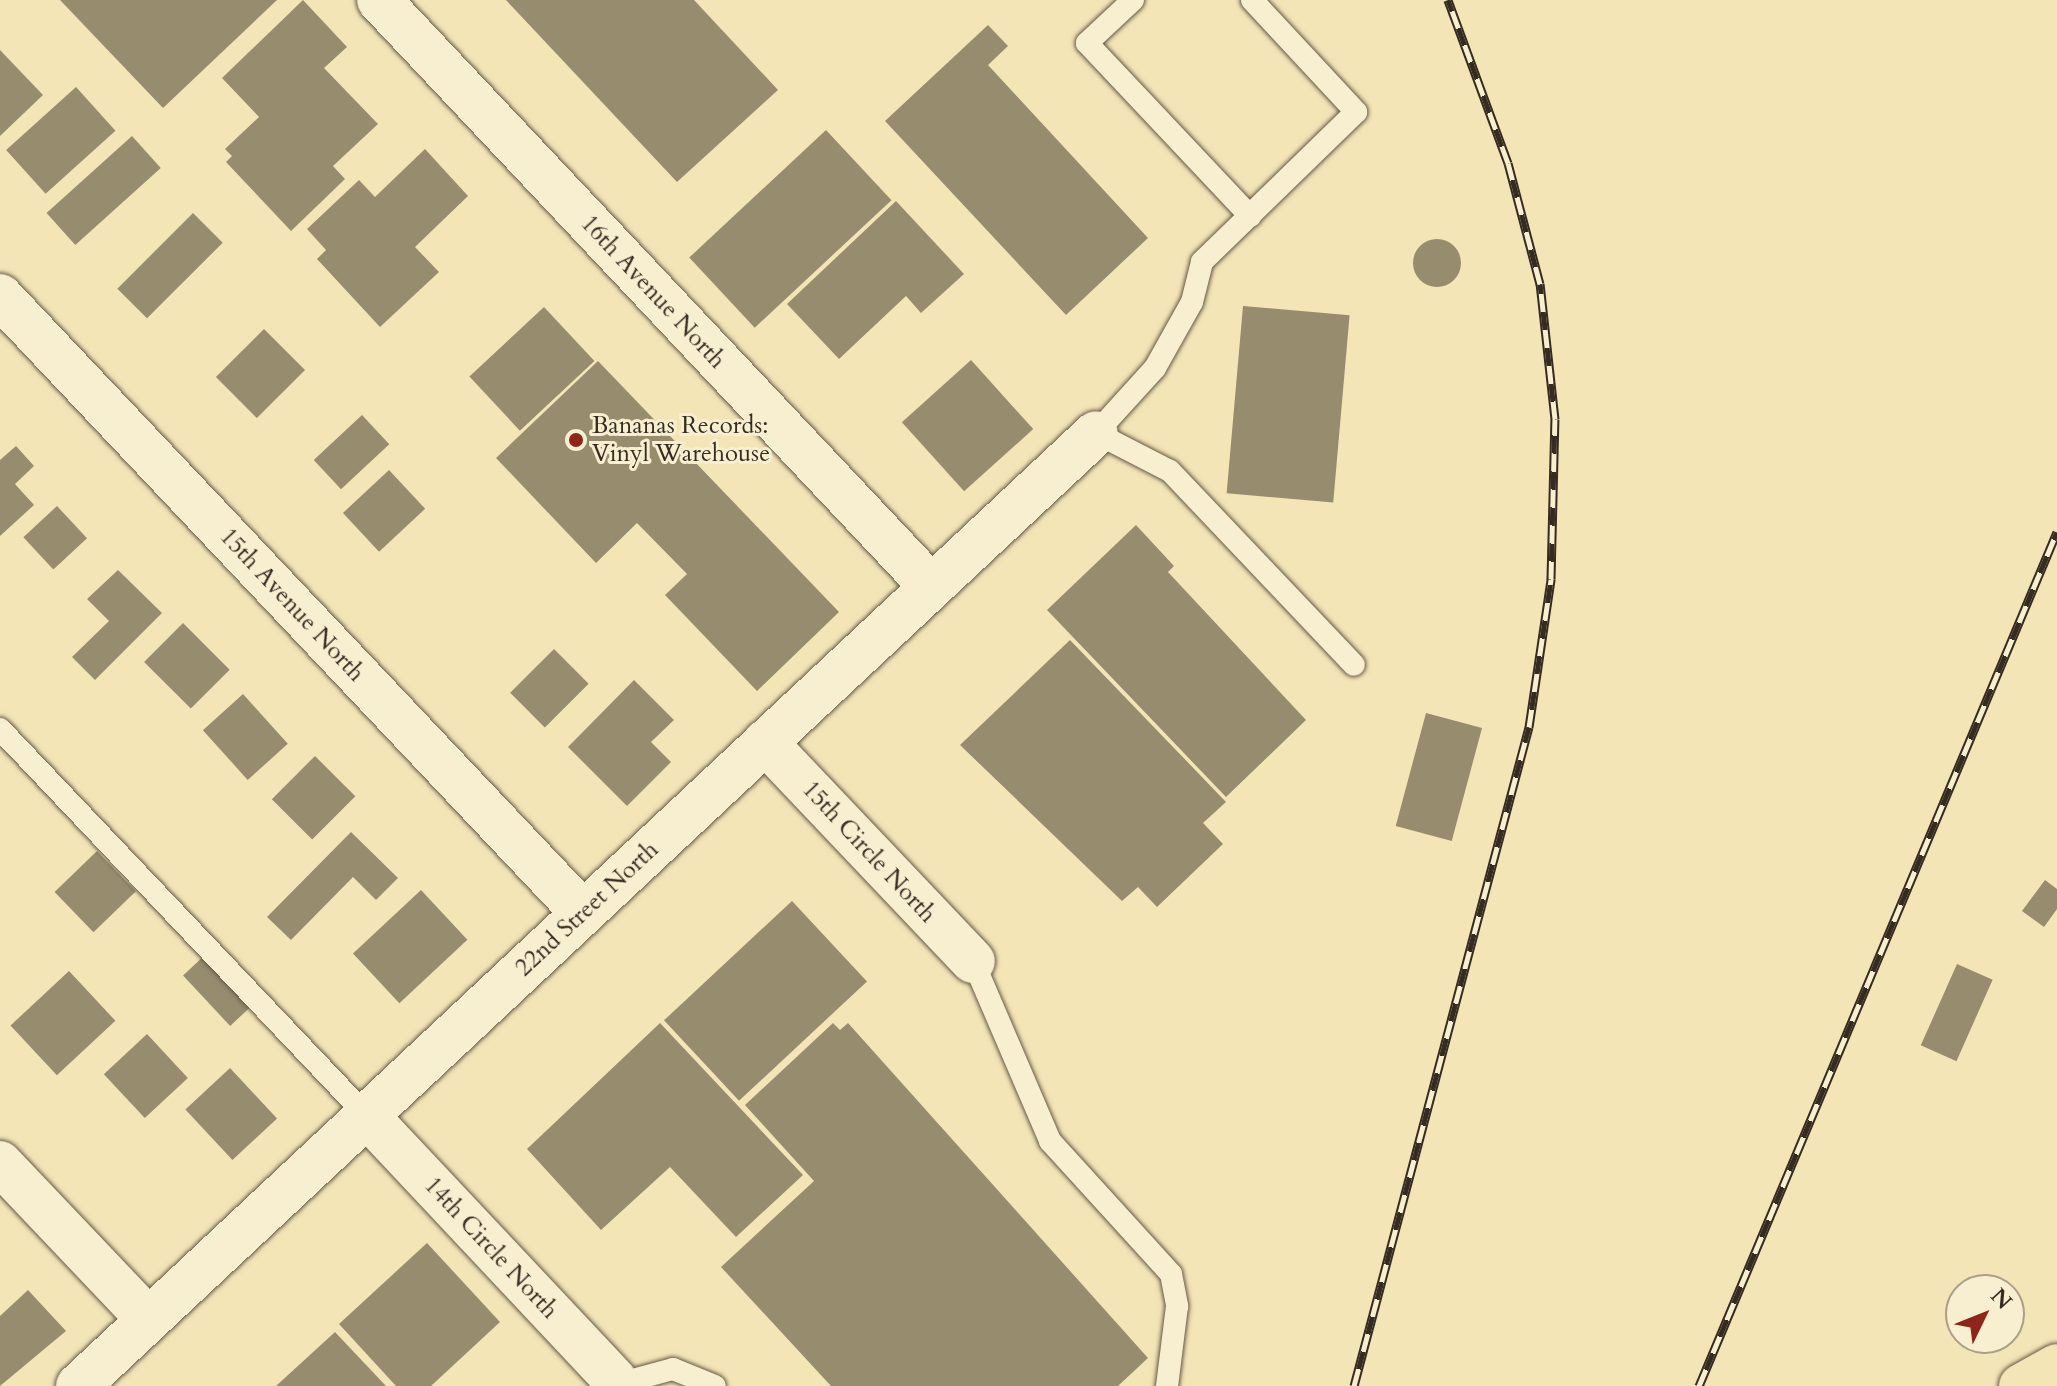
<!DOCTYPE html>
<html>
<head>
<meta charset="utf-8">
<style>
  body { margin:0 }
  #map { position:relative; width:2057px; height:1386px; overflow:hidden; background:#f4e5b7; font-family:Cardo,serif }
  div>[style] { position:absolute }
  .building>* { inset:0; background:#988c6f; transform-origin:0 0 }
  .round { border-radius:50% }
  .roads { filter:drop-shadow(0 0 2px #655a46) drop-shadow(0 0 2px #655a46) }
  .lane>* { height:22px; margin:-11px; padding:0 11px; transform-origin:11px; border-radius:11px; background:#f8eed0 }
  .street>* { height:44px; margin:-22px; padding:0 22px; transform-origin:22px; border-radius:22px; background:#f8eed0 }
  .highway>* { height:44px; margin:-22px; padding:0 22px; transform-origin:22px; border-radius:22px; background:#f4e5b7 }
  .rail>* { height:9px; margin-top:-4.5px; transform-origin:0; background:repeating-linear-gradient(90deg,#f8eed0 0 18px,#352b21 0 36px); box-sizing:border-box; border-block:2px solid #352b21 }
  .dots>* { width:22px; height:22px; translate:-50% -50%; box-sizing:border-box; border:4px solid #f8eed0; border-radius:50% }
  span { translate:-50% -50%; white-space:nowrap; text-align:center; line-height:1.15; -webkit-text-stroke:6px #f8eed0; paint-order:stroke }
  .street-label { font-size:24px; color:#352b21 }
  .poi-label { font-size:24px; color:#352b21 }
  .left { translate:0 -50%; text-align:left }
  .north { position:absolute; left:1945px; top:1274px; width:80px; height:80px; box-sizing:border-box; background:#f8eed0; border:2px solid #aaa08a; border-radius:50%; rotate:47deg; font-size:22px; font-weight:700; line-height:32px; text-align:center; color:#352b21 }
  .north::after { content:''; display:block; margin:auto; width:28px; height:36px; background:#8f2418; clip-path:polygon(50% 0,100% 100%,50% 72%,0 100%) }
</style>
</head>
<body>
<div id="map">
  <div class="building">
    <i style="clip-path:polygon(60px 0,277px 0,163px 108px)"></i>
    <i style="clip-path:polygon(303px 0,347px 47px,324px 68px,378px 124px,333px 166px,345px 179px,291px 231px,226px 162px,232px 156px,225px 149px,259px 117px,222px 78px)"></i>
    <i style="clip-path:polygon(506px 0,694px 0,778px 90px,677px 182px)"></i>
    <i style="clip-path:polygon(988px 25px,1008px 46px,988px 65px,1148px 238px,1066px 315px,885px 121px)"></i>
    <i style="clip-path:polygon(0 50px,43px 95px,0 136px)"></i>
    <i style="left:76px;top:87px;width:59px;height:94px;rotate:48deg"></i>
    <i style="left:826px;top:130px;width:96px;height:187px;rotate:47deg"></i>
    <i style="left:132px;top:136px;width:43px;height:115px;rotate:48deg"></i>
    <i style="clip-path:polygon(425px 149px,468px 196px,415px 247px,439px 272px,380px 327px,317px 259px,326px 250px,307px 229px,359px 180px,375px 197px)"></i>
    <i style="clip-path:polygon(896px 201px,964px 274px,921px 313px,906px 296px,839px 359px,787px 304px)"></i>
    <i style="left:193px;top:213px;width:42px;height:107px;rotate:45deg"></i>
    <i class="round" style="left:1413px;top:239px;width:48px;height:48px"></i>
    <i style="left:1243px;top:306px;width:107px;height:188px;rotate:5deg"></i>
    <i style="left:544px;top:307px;width:74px;height:102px;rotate:47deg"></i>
    <i style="left:264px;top:329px;width:58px;height:68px;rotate:45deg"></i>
    <i style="left:971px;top:360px;width:93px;height:93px;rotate:48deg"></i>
    <i style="clip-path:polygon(598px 361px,839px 612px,757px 691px,665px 595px,687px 574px,637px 523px,596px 563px,496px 458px)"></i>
    <i style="left:362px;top:415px;width:40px;height:66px;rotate:47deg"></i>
    <i style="clip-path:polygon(16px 446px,34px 466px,15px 484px,34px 505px,0 536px,0 460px)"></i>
    <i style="left:389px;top:470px;width:53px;height:63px;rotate:47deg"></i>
    <i style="left:57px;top:506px;width:44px;height:46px;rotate:47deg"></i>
    <i style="clip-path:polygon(1136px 525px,1174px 566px,1168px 572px,1306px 720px,1226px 797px,1047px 610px)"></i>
    <i style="clip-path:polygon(118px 570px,162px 613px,95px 680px,72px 657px,109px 621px,87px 599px)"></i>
    <i style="left:183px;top:623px;width:66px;height:55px;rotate:45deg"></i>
    <i style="clip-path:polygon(1070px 640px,1226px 802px,1203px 823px,1223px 844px,1157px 907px,1138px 887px,1122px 901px,960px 745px)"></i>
    <i style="left:554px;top:649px;width:49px;height:62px;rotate:45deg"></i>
    <i style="clip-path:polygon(634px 680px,674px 720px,651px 742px,671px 762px,627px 806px,568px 747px)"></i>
    <i style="left:243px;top:694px;width:67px;height:54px;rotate:48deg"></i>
    <i style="left:1426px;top:713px;width:58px;height:117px;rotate:15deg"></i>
    <i style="left:315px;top:756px;width:57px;height:61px;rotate:45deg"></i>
    <i style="clip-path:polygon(351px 832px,398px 878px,376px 900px,353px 877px,291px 940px,267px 917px)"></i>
    <i style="left:97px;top:851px;width:56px;height:59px;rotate:46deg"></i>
    <i style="clip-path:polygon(2045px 880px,2057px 889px,2057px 909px,2044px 927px,2022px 911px)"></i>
    <i style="left:421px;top:890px;width:68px;height:93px;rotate:47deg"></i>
    <i style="left:792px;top:901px;width:110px;height:175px;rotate:47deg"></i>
    <i style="left:205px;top:955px;width:69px;height:30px;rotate:47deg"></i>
    <i style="left:1957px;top:964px;width:39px;height:89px;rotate:24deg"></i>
    <i style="left:69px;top:971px;width:68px;height:80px;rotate:47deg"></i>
    <i style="clip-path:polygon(660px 1023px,803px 1175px,736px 1237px,670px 1167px,601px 1230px,527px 1149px)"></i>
    <i style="clip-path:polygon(833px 1023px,840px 1030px,848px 1023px,1148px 1358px,1118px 1386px,831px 1386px,721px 1267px,814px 1181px,745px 1105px)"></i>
    <i style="left:147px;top:1034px;width:60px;height:59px;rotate:47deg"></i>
    <i style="left:230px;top:1068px;width:69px;height:61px;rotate:47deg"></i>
    <i style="clip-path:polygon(427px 1243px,500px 1322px,431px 1386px,396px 1386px,339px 1324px)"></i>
    <i style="clip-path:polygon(28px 1290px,66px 1331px,0 1386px,0 1316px)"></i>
    <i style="clip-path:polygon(335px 1332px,386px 1386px,276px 1386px)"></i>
  </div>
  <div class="roads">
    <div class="lane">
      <i style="left:1133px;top:0;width:63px;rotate:136.9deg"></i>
      <i style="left:1087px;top:43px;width:238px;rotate:46.7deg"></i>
      <i style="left:1252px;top:0;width:153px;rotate:47.1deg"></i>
      <i style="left:1356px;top:112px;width:215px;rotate:135.8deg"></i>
      <i style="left:1202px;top:262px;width:41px;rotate:104deg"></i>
      <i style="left:1192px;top:302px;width:76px;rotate:119.3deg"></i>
      <i style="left:1155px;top:368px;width:88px;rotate:132.2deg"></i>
      <i style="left:1096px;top:433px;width:83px;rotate:27.2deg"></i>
      <i style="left:1170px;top:471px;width:267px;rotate:46.5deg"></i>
      <i style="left:0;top:729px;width:533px;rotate:46.52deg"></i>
      <i style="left:973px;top:961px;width:196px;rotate:66.8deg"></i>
      <i style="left:1050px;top:1141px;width:180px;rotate:47.7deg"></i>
      <i style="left:1171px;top:1274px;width:33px;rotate:79deg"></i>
      <i style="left:1177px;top:1306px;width:81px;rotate:97.1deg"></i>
      <i style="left:614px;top:1385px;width:61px;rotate:-15.2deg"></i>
      <i style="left:673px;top:1369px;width:45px;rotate:22deg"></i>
    </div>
    <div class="street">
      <i style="left:379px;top:0;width:801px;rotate:46.72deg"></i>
      <i style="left:0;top:296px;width:849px;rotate:46.62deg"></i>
      <i style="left:765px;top:742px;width:302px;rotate:46.5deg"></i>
      <i style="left:367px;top:1116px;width:362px;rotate:46.8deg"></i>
      <i style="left:0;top:1163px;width:216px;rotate:46.5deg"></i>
      <i style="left:78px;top:1386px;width:1394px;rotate:-43.11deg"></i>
    </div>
    <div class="highway">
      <i style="left:2021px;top:1386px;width:41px;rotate:-29.1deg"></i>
    </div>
  </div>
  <div class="rail">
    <i style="left:1354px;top:1386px;width:682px;rotate:-75.13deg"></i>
    <i style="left:1529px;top:727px;width:150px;rotate:-81.5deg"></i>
    <i style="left:1551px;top:579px;width:160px;rotate:-88.6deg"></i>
    <i style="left:1555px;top:419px;width:136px;rotate:-96.3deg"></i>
    <i style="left:1540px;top:284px;width:125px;rotate:-104.8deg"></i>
    <i style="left:1508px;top:163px;width:174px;rotate:-110.2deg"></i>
    <i style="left:1699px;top:1386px;width:926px;rotate:-67.26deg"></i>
  </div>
  <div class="dots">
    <i style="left:576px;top:440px;background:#8f2418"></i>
  </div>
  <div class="street-label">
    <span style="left:653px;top:292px;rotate:47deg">16th Avenue North</span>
    <span style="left:292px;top:605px;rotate:47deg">15th Avenue North</span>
    <span style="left:869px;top:852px;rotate:47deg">15th Circle North</span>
    <span style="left:587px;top:909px;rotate:-43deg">22nd Street North</span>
    <span style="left:491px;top:1248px;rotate:47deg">14th Circle North</span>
  </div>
  <div class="poi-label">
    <span class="left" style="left:592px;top:440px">Bananas Records:<br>Vinyl Warehouse</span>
  </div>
  <div class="north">N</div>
</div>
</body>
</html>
